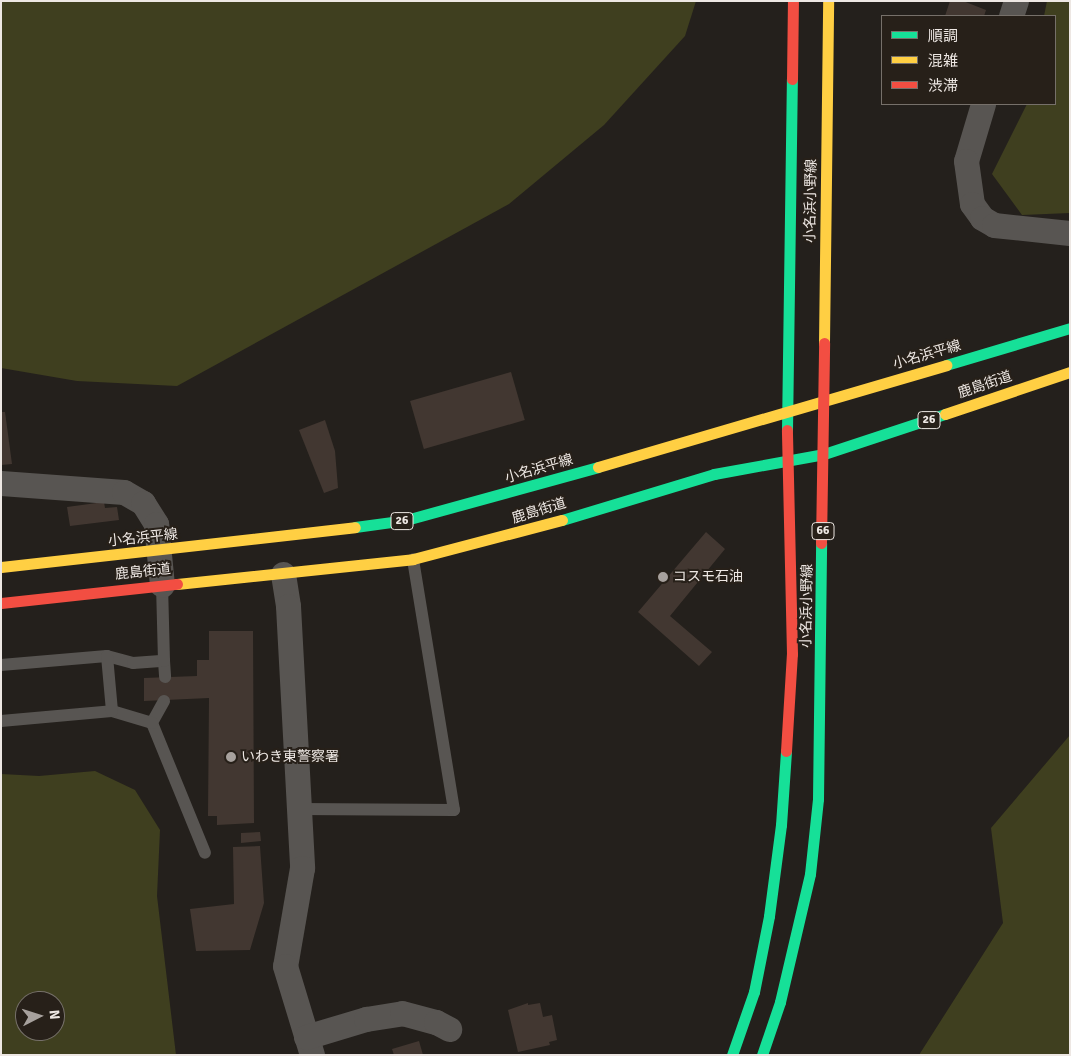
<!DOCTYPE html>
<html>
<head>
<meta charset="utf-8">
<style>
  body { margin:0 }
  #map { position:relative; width:1071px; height:1056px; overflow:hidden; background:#24201c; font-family:Signika,"Noto Sans JP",sans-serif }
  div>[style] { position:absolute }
  .green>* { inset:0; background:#3f3f1f }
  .building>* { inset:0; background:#423731; transform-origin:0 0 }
  .lane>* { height:12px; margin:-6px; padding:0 6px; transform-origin:6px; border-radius:6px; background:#585552 }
  .street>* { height:25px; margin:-12.5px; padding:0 12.5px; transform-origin:12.5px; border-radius:12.5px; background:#585552 }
  .fast>* { height:11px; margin:-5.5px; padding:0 5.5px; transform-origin:5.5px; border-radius:5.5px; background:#16e098 }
  .slow>* { height:11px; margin:-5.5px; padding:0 5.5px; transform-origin:5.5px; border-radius:5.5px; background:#ffcf43 }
  .jam>* { height:11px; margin:-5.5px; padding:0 5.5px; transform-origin:5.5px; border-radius:5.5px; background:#f24e42 }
  .dots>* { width:14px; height:14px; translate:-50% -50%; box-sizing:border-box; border:2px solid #272019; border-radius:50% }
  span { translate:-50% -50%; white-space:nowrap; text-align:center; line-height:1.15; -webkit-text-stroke:4px #272019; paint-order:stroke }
  .shield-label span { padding:1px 4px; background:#272019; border:1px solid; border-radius:4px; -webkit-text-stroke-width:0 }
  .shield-label { font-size:12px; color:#ede7e3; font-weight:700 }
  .street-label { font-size:14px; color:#ede7e3 }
  .poi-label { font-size:14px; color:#ede7e3 }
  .left { translate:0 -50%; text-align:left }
  .frame { position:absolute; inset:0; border:2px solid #ede7e3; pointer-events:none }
  .legend { position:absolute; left:881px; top:15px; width:175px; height:90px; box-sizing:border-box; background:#272019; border:1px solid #76706a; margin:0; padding:6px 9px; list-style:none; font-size:15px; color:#ede7e3 }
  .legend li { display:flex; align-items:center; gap:10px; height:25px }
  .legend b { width:25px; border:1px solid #76706a }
  .north { position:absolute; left:15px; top:991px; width:50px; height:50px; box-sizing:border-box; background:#272019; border:1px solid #76706a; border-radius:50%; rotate:85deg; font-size:14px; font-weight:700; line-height:20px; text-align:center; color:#ede7e3 }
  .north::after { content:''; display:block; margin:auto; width:18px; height:22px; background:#a7a19d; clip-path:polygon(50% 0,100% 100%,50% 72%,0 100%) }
</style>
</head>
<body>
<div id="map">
  <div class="green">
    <i style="clip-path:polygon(1px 1px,696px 1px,685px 36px,604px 125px,509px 204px,177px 386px,77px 381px,1px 368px)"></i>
    <i style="clip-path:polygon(1047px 1px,1070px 1px,1070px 213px,1022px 215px,992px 174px,1027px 104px,1055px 104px,1055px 16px,1044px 16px)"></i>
    <i style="clip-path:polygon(1070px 735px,1070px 1055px,919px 1055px,1003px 923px,991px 828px)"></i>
    <i style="clip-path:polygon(evenodd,95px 771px,135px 790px,160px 830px,157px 896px,176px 1055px,1px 1055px,1px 774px,39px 776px,95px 771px,25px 1001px,55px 1001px,55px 1031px,25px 1031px,25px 1001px)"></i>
  </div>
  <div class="building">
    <i style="clip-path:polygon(950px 1px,963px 1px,986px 10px,984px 16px,945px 16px)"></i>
    <i style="left:511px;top:372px;width:50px;height:105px;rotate:74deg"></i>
    <i style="clip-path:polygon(1px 412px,5px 412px,12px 464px,1px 465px)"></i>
    <i style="clip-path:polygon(325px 420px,335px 451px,338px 488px,324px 493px,299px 430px)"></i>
    <i style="clip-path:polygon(104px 502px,105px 508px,117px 507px,119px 520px,70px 526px,67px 507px)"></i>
    <i style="clip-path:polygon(706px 532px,725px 549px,670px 616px,712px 652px,699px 666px,638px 612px)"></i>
    <i style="clip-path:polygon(209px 631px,253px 631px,254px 823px,217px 825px,217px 816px,208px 816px,209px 698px,144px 701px,144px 678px,197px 676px,197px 660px,209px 660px)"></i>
    <i style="clip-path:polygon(260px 832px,261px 841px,241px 843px,241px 833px)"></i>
    <i style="clip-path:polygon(260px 846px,264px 903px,250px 950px,196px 951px,190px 909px,234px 904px,233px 847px)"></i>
    <i style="clip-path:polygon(528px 1003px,528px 1005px,540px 1003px,543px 1017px,552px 1015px,557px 1040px,549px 1042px,550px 1045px,518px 1052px,508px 1010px)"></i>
    <i style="clip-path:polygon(419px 1041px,423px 1055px,394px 1055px,392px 1049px)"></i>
  </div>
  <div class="lane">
    <i style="left:164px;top:661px;width:16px;rotate:86deg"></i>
    <i style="left:1px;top:665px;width:106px;rotate:-4.9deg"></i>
    <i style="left:107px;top:656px;width:27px;rotate:15deg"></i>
    <i style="left:133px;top:663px;width:31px;rotate:-4deg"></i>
    <i style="left:164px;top:661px;width:76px;rotate:-91.5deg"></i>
    <i style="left:164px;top:701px;width:25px;rotate:119deg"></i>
    <i style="left:152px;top:723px;width:140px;rotate:67.8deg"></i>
    <i style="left:112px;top:711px;width:42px;rotate:16.7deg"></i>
    <i style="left:1px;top:721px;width:111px;rotate:-5.1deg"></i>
    <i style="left:112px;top:711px;width:55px;rotate:-95.2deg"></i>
    <i style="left:299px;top:809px;width:155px;rotate:0.4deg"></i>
    <i style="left:454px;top:810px;width:254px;rotate:-99.3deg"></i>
  </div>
  <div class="street">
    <i style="left:1011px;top:16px;width:16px;rotate:-72deg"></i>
    <i style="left:983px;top:104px;width:59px;rotate:106.6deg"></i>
    <i style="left:966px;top:161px;width:43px;rotate:82.1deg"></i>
    <i style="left:972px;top:204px;width:17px;rotate:54deg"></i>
    <i style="left:982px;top:218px;width:14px;rotate:30deg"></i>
    <i style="left:994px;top:225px;width:76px;rotate:6deg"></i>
    <i style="left:1px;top:483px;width:123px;rotate:4.2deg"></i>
    <i style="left:124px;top:492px;width:22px;rotate:30deg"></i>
    <i style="left:143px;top:503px;width:25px;rotate:58deg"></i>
    <i style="left:156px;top:524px;width:61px;rotate:84.4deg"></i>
    <i style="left:283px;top:574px;width:32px;rotate:81deg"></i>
    <i style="left:288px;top:606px;width:262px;rotate:86.9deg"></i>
    <i style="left:302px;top:868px;width:99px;rotate:99.8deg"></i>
    <i style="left:285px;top:966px;width:93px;rotate:73.1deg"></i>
    <i style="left:306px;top:1037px;width:63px;rotate:-16.7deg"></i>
    <i style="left:366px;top:1019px;width:36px;rotate:-9deg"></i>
    <i style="left:402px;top:1013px;width:35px;rotate:15deg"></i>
    <i style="left:436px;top:1022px;width:15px;rotate:28deg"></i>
  </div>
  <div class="fast">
    <i style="left:946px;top:365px;width:129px;rotate:-16.6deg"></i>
    <i style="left:787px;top:430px;width:351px;rotate:-89.2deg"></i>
    <i style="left:562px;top:520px;width:159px;rotate:-16.8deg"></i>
    <i style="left:714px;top:474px;width:112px;rotate:-10.3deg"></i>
    <i style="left:824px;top:454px;width:127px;rotate:-18.3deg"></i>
    <i style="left:355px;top:527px;width:51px;rotate:-7.8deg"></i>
    <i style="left:406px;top:520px;width:199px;rotate:-15.4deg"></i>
    <i style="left:732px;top:1055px;width:67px;rotate:-70.8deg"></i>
    <i style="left:754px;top:992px;width:77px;rotate:-78.8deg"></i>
    <i style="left:769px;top:916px;width:92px;rotate:-82.5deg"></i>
    <i style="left:781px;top:825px;width:74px;rotate:-86.1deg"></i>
    <i style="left:762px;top:1055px;width:56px;rotate:-71.2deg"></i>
    <i style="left:780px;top:1002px;width:131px;rotate:-76.8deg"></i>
    <i style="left:810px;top:874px;width:75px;rotate:-83.9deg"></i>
    <i style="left:818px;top:799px;width:256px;rotate:-89.3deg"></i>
  </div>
  <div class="slow">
    <i style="left:824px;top:343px;width:342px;rotate:-89.3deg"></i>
    <i style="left:945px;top:414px;width:132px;rotate:-18.6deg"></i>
    <i style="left:598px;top:467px;width:363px;rotate:-16.3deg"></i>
    <i style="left:1px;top:567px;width:356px;rotate:-6.4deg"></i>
    <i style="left:177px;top:584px;width:237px;rotate:-6deg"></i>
    <i style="left:413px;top:559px;width:154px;rotate:-14.7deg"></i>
  </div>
  <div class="jam">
    <i style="left:792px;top:79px;width:78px;rotate:-89.3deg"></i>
    <i style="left:821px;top:543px;width:200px;rotate:-89.1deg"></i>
    <i style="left:1px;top:603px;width:177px;rotate:-6.2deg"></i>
    <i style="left:786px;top:751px;width:97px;rotate:-86.5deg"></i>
    <i style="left:792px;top:654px;width:224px;rotate:-91.3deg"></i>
  </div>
  <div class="dots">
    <i style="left:663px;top:577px;background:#a7a19d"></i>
    <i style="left:231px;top:757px;background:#a7a19d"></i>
  </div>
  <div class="shield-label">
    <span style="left:929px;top:420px">26</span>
    <span style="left:402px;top:521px">26</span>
    <span style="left:823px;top:531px">66</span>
  </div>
  <div class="street-label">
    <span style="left:811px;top:201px;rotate:-89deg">小名浜小野線</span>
    <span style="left:927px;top:355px;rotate:-16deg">小名浜平線</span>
    <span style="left:985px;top:385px;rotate:-19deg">鹿島街道</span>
    <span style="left:539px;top:469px;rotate:-16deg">小名浜平線</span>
    <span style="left:539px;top:511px;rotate:-17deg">鹿島街道</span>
    <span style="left:143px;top:538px;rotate:-6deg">小名浜平線</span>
    <span style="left:143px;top:572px;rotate:-6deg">鹿島街道</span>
    <span style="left:807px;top:606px;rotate:-89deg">小名浜小野線</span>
  </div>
  <div class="poi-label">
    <span class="left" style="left:673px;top:577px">コスモ石油</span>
    <span class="left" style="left:241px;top:757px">いわき東警察署</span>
  </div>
  <div class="frame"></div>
  <ul class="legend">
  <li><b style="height:6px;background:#16e098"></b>順調</li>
  <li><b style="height:6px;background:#ffcf43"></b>混雑</li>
  <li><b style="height:6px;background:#f24e42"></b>渋滞</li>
  </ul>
  <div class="north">N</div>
</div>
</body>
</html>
